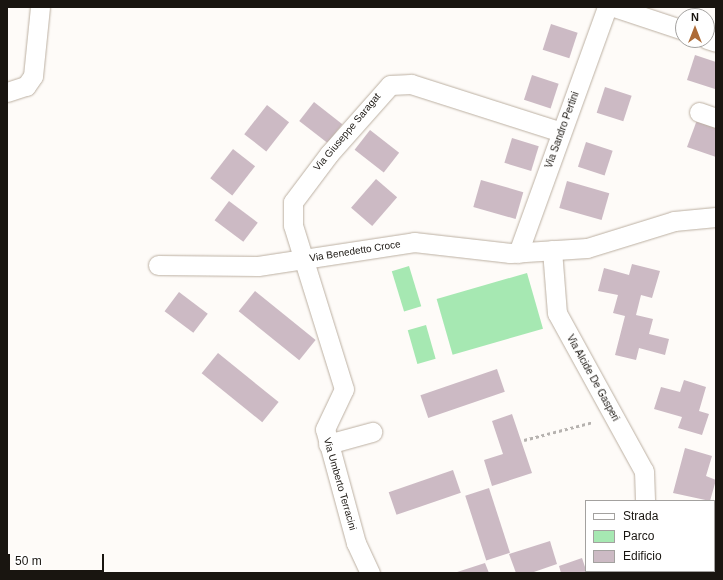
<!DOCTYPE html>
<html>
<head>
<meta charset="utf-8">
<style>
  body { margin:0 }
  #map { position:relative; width:723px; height:580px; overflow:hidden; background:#fefbf8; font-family:Arial,sans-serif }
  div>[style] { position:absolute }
  .green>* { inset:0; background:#a6e8b2; transform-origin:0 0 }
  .building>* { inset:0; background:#ccbac4; transform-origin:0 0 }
  .path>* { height:2.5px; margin-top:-1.25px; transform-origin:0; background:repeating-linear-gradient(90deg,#b6b2af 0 3px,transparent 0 6px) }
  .roads { filter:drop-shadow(0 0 1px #bcb0a2) drop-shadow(0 0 1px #bcb0a2) }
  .minor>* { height:19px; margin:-9.5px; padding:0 9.5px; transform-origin:9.5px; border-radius:9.5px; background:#fff }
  span { translate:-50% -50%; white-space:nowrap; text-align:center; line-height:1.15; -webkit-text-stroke:3.5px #fff; paint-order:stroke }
  .street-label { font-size:10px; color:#191510 }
  .frame { position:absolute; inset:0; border:8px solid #191510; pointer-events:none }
  .legend { position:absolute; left:585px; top:500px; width:130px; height:72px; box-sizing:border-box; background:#fff; border:1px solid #a3a19f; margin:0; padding:5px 7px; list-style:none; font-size:12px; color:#191510 }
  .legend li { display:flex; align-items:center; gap:8px; height:20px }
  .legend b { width:20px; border:1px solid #a3a19f }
  .north { position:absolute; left:675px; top:8px; width:40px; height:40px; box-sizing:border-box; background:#fff; border:1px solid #a3a19f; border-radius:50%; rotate:0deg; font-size:11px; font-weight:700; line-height:16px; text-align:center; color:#191510 }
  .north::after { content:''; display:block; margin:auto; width:14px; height:18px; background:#ad6b37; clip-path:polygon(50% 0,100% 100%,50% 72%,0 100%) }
  .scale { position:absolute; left:8px; top:554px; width:96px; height:18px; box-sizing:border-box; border:2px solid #191510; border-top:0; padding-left:5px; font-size:12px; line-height:14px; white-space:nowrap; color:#191510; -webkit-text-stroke:3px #fff; paint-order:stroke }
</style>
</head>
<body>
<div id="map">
  <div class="green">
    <i style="left:409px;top:266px;width:42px;height:18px;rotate:73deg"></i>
    <i style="left:527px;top:273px;width:58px;height:94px;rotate:74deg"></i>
    <i style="left:426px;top:325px;width:35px;height:19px;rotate:74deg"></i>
  </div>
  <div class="building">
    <i style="left:551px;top:24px;width:28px;height:27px;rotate:18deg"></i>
    <i style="clip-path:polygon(695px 55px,716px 62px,715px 89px,687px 80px)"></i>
    <i style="left:532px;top:75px;width:28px;height:26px;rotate:18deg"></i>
    <i style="left:605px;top:87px;width:28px;height:27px;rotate:18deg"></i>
    <i style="left:314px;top:102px;width:36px;height:24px;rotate:38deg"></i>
    <i style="left:267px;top:105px;width:28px;height:37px;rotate:38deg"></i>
    <i style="clip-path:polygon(697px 120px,716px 127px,716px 157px,687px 147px)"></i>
    <i style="left:370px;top:130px;width:37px;height:25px;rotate:38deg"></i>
    <i style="left:512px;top:138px;width:28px;height:26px;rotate:17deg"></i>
    <i style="left:586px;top:142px;width:28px;height:26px;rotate:18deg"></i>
    <i style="left:233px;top:149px;width:28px;height:37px;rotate:38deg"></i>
    <i style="left:376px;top:179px;width:28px;height:38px;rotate:41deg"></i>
    <i style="left:481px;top:180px;width:44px;height:28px;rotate:16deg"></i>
    <i style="left:567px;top:181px;width:44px;height:28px;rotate:16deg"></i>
    <i style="left:229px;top:201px;width:36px;height:24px;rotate:37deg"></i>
    <i style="clip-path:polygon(632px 264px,660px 271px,652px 298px,641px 295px,636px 315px,653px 319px,649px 334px,669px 339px,665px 355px,639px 348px,636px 360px,615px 355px,625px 316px,613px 313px,618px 295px,598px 291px,604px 268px,629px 275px)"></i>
    <i style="left:255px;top:291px;width:78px;height:26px;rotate:39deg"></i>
    <i style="left:179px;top:292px;width:36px;height:24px;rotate:37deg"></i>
    <i style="left:218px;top:353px;width:78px;height:26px;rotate:39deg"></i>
    <i style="left:497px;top:369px;width:24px;height:81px;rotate:71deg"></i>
    <i style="clip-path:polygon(684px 380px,706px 387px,699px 411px,709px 414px,702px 435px,678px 428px,682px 417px,654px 409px,661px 387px,680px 392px)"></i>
    <i style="clip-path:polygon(512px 414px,532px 473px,492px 486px,484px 460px,503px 454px,492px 421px)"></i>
    <i style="clip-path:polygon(685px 448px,712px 456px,706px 476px,716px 480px,710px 501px,673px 493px)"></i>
    <i style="left:453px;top:470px;width:24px;height:68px;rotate:71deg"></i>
    <i style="left:489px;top:488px;width:68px;height:25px;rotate:72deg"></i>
    <i style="left:714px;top:537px;width:2px;height:24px;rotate:27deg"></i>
    <i style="clip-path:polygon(550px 541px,557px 564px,531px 573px,516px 573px,509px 554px)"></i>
    <i style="clip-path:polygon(582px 558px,587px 573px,561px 573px,559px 566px)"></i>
    <i style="clip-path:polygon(485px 563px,489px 573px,454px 573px)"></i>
  </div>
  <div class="path">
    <i style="left:524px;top:440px;width:71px;rotate:-14.6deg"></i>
  </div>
  <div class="roads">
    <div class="minor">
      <i style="left:614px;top:7px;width:73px;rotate:18.4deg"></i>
      <i style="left:707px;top:39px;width:9px;rotate:18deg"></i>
      <i style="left:7px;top:92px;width:20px;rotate:-18deg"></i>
      <i style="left:26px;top:86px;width:12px;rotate:-55deg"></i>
      <i style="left:33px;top:76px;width:69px;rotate:-84.2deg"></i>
      <i style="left:699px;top:112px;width:18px;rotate:19deg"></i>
      <i style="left:552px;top:250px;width:63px;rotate:85.5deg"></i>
      <i style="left:557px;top:313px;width:180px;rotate:61.2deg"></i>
      <i style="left:644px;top:471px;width:30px;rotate:88deg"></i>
      <i style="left:518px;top:253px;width:262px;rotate:-70.1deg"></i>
      <i style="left:158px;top:265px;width:100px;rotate:0.6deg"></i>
      <i style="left:258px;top:266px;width:158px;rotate:-8.7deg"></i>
      <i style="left:414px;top:242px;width:97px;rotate:6.5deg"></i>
      <i style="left:510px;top:253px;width:77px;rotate:-3.7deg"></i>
      <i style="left:587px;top:248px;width:91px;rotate:-17.2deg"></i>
      <i style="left:674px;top:221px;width:42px;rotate:-5.4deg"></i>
      <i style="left:328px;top:444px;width:46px;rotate:-15.3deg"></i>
      <i style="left:714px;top:513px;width:2px"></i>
      <i style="left:648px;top:571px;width:2px;rotate:90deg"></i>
      <i style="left:370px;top:573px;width:33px;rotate:-115deg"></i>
      <i style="left:356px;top:543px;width:118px;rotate:-105.2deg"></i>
      <i style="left:325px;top:429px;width:44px;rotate:-64.6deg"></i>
      <i style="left:344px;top:389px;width:172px;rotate:-107.3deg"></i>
      <i style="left:293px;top:225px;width:23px;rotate:-90deg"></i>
      <i style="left:293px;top:202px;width:60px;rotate:-53.1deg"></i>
      <i style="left:329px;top:154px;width:92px;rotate:-48.5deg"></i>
      <i style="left:390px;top:85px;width:21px;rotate:-3deg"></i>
      <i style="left:411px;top:84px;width:157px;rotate:17.7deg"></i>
    </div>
  </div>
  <div class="street-label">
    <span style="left:562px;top:130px;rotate:-70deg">Via Sandro Pertini</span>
    <span style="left:347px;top:132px;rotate:-50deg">Via Giuseppe Saragat</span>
    <span style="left:355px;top:251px;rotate:-9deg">Via Benedetto Croce</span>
    <span style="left:593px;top:378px;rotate:61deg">Via Alcide De Gasperi</span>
    <span style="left:340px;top:484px;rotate:74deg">Via Umberto Terracini</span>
  </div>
  <div class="frame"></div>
  <ul class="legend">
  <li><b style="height:5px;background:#fff"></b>Strada</li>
  <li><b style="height:11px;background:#a6e8b2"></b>Parco</li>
  <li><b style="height:11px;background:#ccbac4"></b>Edificio</li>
  </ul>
  <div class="north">N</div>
  <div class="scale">50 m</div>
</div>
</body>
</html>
